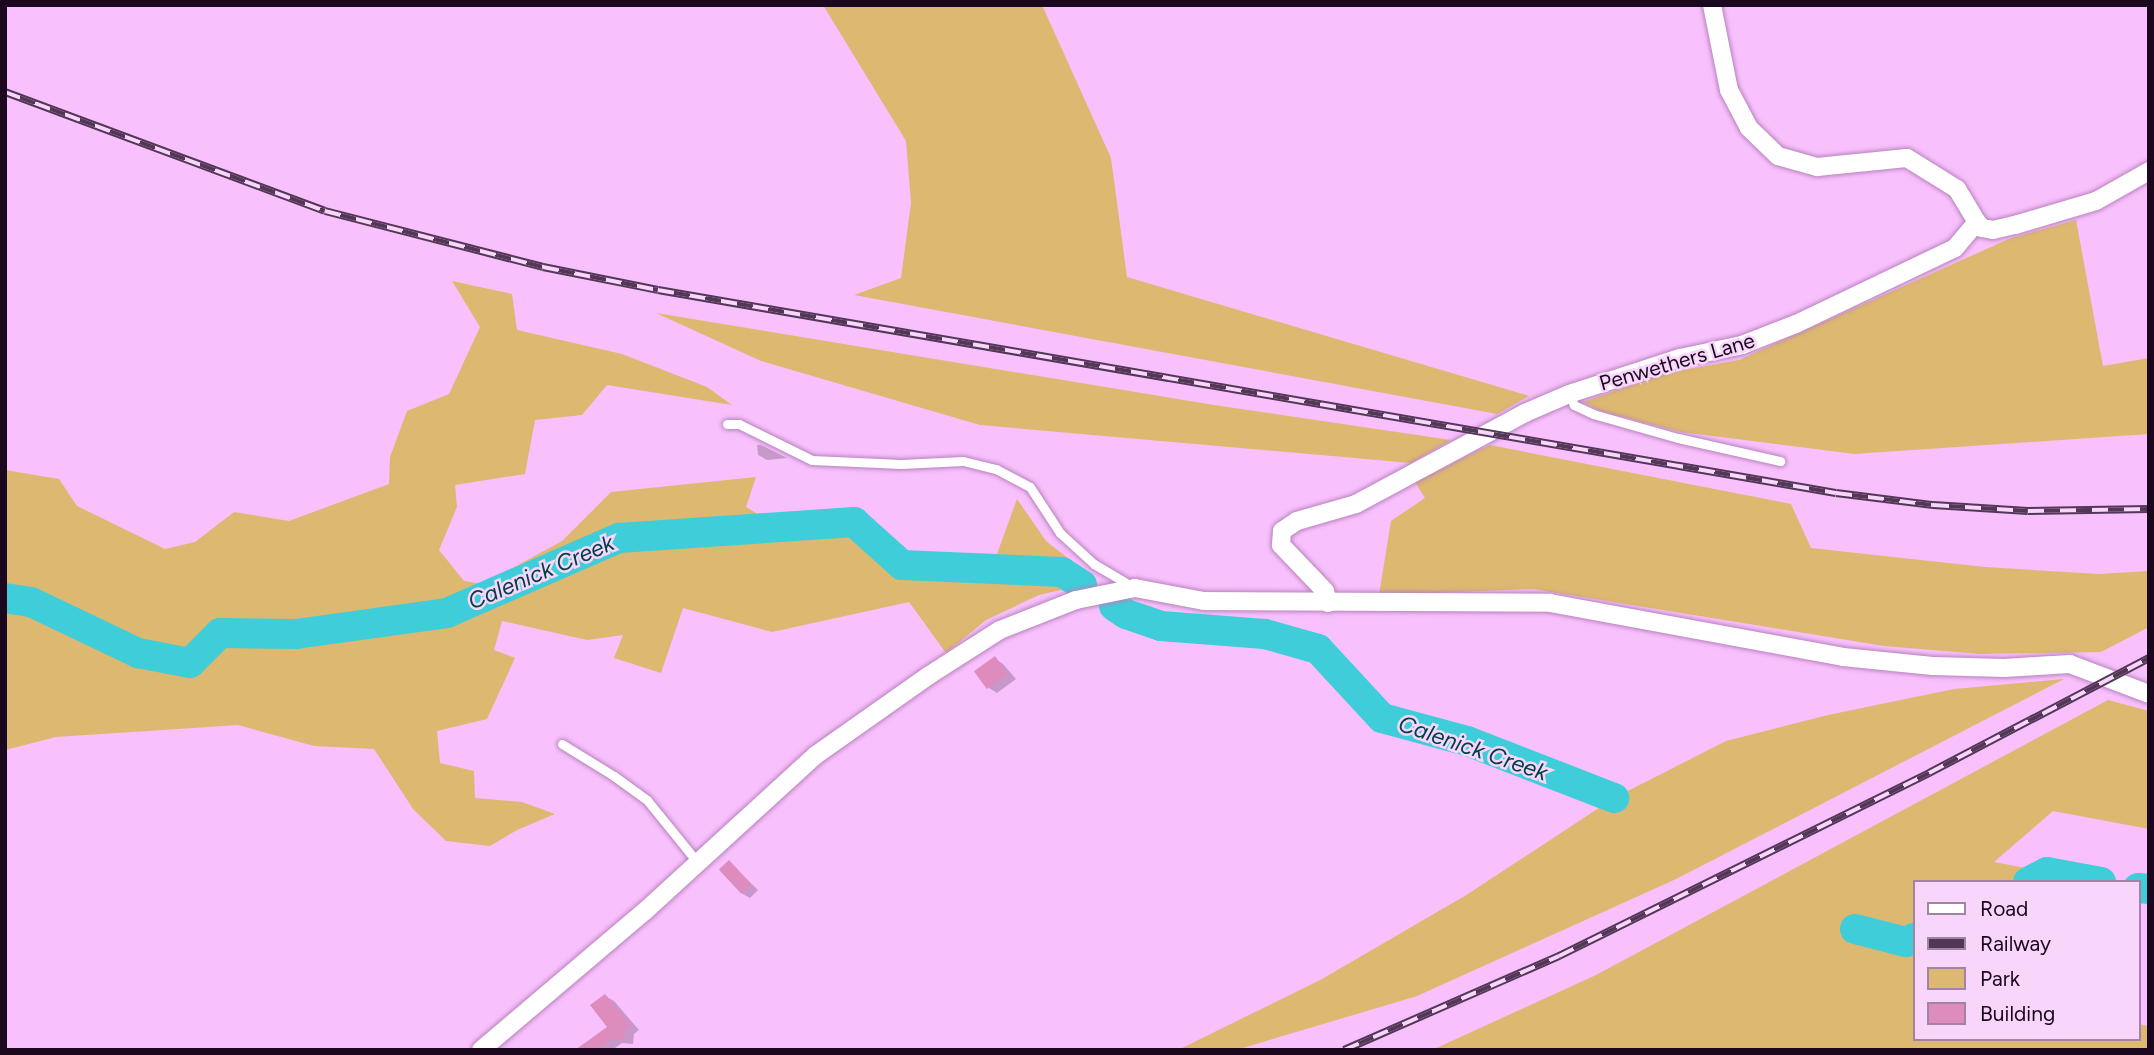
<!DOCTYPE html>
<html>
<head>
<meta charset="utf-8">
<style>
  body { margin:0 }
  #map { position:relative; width:2154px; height:1055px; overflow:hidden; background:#f8c0fd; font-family:Figtree,sans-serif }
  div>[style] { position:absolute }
  .green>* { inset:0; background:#ddb870 }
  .shadow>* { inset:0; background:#0003 }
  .river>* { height:30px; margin:-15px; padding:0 15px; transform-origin:15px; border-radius:15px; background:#3fcdd9 }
  .building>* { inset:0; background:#de8bbd; transform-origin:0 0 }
  .roads { filter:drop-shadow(0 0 2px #b782bc) drop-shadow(0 0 2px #b782bc) }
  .service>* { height:9px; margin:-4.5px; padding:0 4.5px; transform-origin:4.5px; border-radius:4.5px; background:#fff }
  .minor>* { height:18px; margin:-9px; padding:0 9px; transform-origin:9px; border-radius:9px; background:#fff }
  .rail>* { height:8px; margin-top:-4px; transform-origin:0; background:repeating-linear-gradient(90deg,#f8d6fb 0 16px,#533757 0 32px); box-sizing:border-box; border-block:2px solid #533757 }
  span { translate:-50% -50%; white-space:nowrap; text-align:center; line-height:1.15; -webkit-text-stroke:5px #f8d6fb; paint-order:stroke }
  .street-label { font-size:21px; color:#1b081e }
  .water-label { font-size:23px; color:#004146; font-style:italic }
  .frame { position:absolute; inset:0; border:7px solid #1b081e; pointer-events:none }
  .legend { position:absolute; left:1913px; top:880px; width:228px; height:161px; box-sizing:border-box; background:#f8d6fb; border:2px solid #a084a3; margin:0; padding:9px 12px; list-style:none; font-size:21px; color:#1b081e }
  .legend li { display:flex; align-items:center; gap:14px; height:35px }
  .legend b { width:35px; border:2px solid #a084a3 }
</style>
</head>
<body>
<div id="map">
  <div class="green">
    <i style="clip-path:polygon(823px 5px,1042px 5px,1111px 158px,1127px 277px,1529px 396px,1497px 414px,854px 295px,901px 278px,911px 203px,906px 141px)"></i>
    <i style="clip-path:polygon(2076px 220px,2103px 366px,2149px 358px,2149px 434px,1854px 454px,1681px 432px,1603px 412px,1583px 402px,1667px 373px,1739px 360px,2011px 238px)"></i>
    <i style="clip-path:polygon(452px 281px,512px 294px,517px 330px,622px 354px,707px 387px,732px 405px,607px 385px,582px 415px,535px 420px,525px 474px,455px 485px,457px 507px,439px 550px,464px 581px,483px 584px,562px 541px,611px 492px,756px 477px,746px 507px,761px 516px,844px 510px,876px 534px,910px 552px,997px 554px,1017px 499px,1046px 541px,1091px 576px,1082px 585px,1039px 595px,986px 620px,946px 653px,909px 602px,772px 632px,683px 608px,661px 673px,614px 658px,623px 635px,587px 640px,502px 621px,494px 650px,515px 658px,487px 719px,437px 731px,440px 763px,474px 771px,475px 798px,522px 802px,555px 814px,517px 830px,490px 846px,446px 841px,413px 809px,374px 749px,314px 746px,238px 725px,56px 737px,5px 750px,5px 470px,59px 479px,77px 506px,165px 549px,195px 542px,234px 512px,289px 521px,389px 484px,390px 457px,407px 411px,449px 394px,480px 327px)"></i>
    <i style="clip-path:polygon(656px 313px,1214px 405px,1451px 440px,1411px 463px,980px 425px,761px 361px)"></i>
    <i style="clip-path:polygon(1490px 445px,1791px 504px,1811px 548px,1985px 567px,2099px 574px,2149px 571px,2149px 627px,2101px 652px,1981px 654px,1884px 646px,1533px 589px,1379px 595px,1391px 521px,1425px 498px,1415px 482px)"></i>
    <i style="clip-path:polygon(2064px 679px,1676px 879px,1417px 996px,1236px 1050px,1178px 1050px,1322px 979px,1468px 894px,1614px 798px,1726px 741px,1828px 715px,1954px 689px)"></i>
    <i style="clip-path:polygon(2108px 700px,2149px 711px,2149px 829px,2053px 811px,1994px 862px,2101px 882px,1914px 882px,1914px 1039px,2138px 1039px,2138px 1024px,2149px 1026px,2149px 1050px,1432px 1050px,1596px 975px)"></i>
  </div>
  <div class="shadow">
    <i style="clip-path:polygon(757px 445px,761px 445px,787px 458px,767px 460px,758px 455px)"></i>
    <i style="clip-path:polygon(995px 659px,1003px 664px,1016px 679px,997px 693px,989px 688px)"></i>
    <i style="clip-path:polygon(730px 863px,758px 890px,750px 898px,741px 893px)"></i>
    <i style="clip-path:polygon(605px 996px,614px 1001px,639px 1030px,634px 1034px,633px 1044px,622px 1043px,612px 1050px,589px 1050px,609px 1028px)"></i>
  </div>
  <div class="river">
    <i style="left:5px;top:598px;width:26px;rotate:9deg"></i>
    <i style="left:31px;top:602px;width:119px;rotate:25.5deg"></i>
    <i style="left:138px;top:653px;width:53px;rotate:10.9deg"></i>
    <i style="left:190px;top:663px;width:42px;rotate:-45deg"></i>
    <i style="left:220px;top:633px;width:76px;rotate:0.8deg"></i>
    <i style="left:296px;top:634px;width:152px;rotate:-7.9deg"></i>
    <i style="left:447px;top:613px;width:188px;rotate:-23.6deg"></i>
    <i style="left:619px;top:538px;width:236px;rotate:-3.9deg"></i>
    <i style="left:854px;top:522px;width:64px;rotate:41.9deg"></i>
    <i style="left:902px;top:565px;width:160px;rotate:2.5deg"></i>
    <i style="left:1062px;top:572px;width:24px;rotate:33deg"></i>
    <i style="left:1114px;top:606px;width:14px;rotate:34deg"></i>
    <i style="left:1126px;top:614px;width:37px;rotate:19deg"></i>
    <i style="left:1161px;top:626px;width:104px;rotate:4.4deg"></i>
    <i style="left:1265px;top:634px;width:55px;rotate:15.8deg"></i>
    <i style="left:1318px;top:649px;width:94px;rotate:47.2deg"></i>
    <i style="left:1382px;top:718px;width:88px;rotate:15.1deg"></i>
    <i style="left:1467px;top:741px;width:158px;rotate:21.2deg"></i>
    <i style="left:2028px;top:882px;width:21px;rotate:-28deg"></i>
    <i style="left:2047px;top:872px;width:55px;rotate:10.5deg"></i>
    <i style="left:2138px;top:888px;width:11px;rotate:5deg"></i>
    <i style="left:1855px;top:929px;width:53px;rotate:14.3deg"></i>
    <i style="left:1906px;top:942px;width:9px;rotate:-27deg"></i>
  </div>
  <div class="building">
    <i style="left:995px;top:656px;width:22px;height:26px;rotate:54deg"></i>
    <i style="left:729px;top:860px;width:33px;height:14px;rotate:47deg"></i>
    <i style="clip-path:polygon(605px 994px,631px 1025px,626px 1029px,624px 1040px,612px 1039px,597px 1050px,575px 1050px,607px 1027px,590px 1005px)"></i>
  </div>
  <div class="roads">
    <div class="service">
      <i style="left:1569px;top:394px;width:12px;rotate:66deg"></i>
      <i style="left:1574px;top:405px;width:21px;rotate:25deg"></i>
      <i style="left:1593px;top:414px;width:88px;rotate:15.8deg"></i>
      <i style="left:1678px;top:438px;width:105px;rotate:12.7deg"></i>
      <i style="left:727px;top:424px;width:12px"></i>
      <i style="left:739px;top:424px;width:81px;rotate:26.3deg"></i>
      <i style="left:812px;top:460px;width:89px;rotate:2.6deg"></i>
      <i style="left:901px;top:464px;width:62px;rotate:-2.8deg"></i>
      <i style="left:963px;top:461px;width:34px;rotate:14deg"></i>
      <i style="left:996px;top:469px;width:38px;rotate:28deg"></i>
      <i style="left:1030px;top:487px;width:55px;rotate:56.9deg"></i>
      <i style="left:1060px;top:533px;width:46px;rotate:42.4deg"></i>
      <i style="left:1094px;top:564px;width:45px;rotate:30.5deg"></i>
      <i style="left:562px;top:744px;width:61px;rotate:31.6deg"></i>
      <i style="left:614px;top:776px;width:41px;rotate:36deg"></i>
      <i style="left:647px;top:800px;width:81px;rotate:51deg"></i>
    </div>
    <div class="minor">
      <i style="left:1712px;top:5px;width:87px;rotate:78.7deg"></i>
      <i style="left:1729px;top:90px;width:43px;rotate:62.2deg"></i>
      <i style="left:1749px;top:128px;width:40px;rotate:44deg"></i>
      <i style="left:1778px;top:156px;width:41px;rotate:15.8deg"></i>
      <i style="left:1817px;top:167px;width:90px;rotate:-5.7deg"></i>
      <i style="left:1907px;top:158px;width:59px;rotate:31.8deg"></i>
      <i style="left:1957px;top:189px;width:39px;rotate:59deg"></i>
      <i style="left:1328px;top:603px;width:12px;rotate:-104deg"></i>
      <i style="left:1325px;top:591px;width:64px;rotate:-133.7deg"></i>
      <i style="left:1281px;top:545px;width:14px;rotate:-86deg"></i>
      <i style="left:1282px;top:531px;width:18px;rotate:-34deg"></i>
      <i style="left:1297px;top:521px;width:61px;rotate:-16.1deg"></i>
      <i style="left:1356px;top:504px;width:192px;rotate:-28.3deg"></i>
      <i style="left:1525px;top:413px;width:48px;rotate:-23.4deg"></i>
      <i style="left:1569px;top:394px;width:117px;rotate:-18deg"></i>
      <i style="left:1680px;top:358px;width:63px;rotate:-11.8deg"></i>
      <i style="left:1742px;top:345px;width:58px;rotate:-21.3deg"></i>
      <i style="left:1796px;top:324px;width:176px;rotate:-25.5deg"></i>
      <i style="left:1955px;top:248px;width:34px;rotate:-50deg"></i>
      <i style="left:1977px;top:222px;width:8px;rotate:50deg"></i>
      <i style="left:1982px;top:228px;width:11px;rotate:10deg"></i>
      <i style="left:1993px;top:230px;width:23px;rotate:-13deg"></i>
      <i style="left:2015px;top:225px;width:84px;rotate:-16.5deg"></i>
      <i style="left:2096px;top:201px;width:61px;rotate:-29.5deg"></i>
      <i style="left:481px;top:1050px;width:215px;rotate:-40.3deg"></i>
      <i style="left:645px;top:911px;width:231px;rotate:-42.4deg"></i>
      <i style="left:816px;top:755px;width:137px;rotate:-35.2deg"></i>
      <i style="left:928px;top:676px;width:85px;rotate:-32.6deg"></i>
      <i style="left:1000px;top:630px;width:82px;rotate:-21.5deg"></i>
      <i style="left:1076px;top:600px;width:60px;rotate:-11.5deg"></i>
      <i style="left:1135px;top:588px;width:70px;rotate:10.7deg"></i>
      <i style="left:1204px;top:601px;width:346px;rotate:0.3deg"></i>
      <i style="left:1550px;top:603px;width:298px;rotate:10.4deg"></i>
      <i style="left:1843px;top:657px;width:90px;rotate:5.7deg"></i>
      <i style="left:1933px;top:666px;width:71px;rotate:1.6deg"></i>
      <i style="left:2004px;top:668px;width:66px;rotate:-3.5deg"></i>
      <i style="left:2070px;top:664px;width:85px;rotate:20.8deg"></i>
    </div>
  </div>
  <div class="rail">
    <i style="left:5px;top:92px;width:341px;rotate:20.4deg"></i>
    <i style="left:325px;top:211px;width:225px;rotate:14.4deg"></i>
    <i style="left:543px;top:267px;width:117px;rotate:11.3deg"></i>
    <i style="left:658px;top:290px;width:1195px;rotate:9.78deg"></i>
    <i style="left:1836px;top:493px;width:98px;rotate:7.1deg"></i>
    <i style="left:1933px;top:505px;width:95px;rotate:3.6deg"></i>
    <i style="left:2028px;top:511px;width:121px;rotate:-0.9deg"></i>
    <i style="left:1344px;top:1050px;width:235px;rotate:-23.6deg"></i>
    <i style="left:1559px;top:956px;width:413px;rotate:-26.3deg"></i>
    <i style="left:1929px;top:773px;width:248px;rotate:-27.6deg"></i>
  </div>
  <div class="street-label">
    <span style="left:1677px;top:362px;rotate:-16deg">Penwethers Lane</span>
  </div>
  <div class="water-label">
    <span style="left:541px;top:572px;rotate:-23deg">Calenick Creek</span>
    <span style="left:1473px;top:748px;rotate:19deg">Calenick Creek</span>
  </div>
  <div class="frame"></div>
  <ul class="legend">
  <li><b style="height:9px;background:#fff"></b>Road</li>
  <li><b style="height:9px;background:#533757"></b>Railway</li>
  <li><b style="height:19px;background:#ddb870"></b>Park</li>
  <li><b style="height:19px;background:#de8bbd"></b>Building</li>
  </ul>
</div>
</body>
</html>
